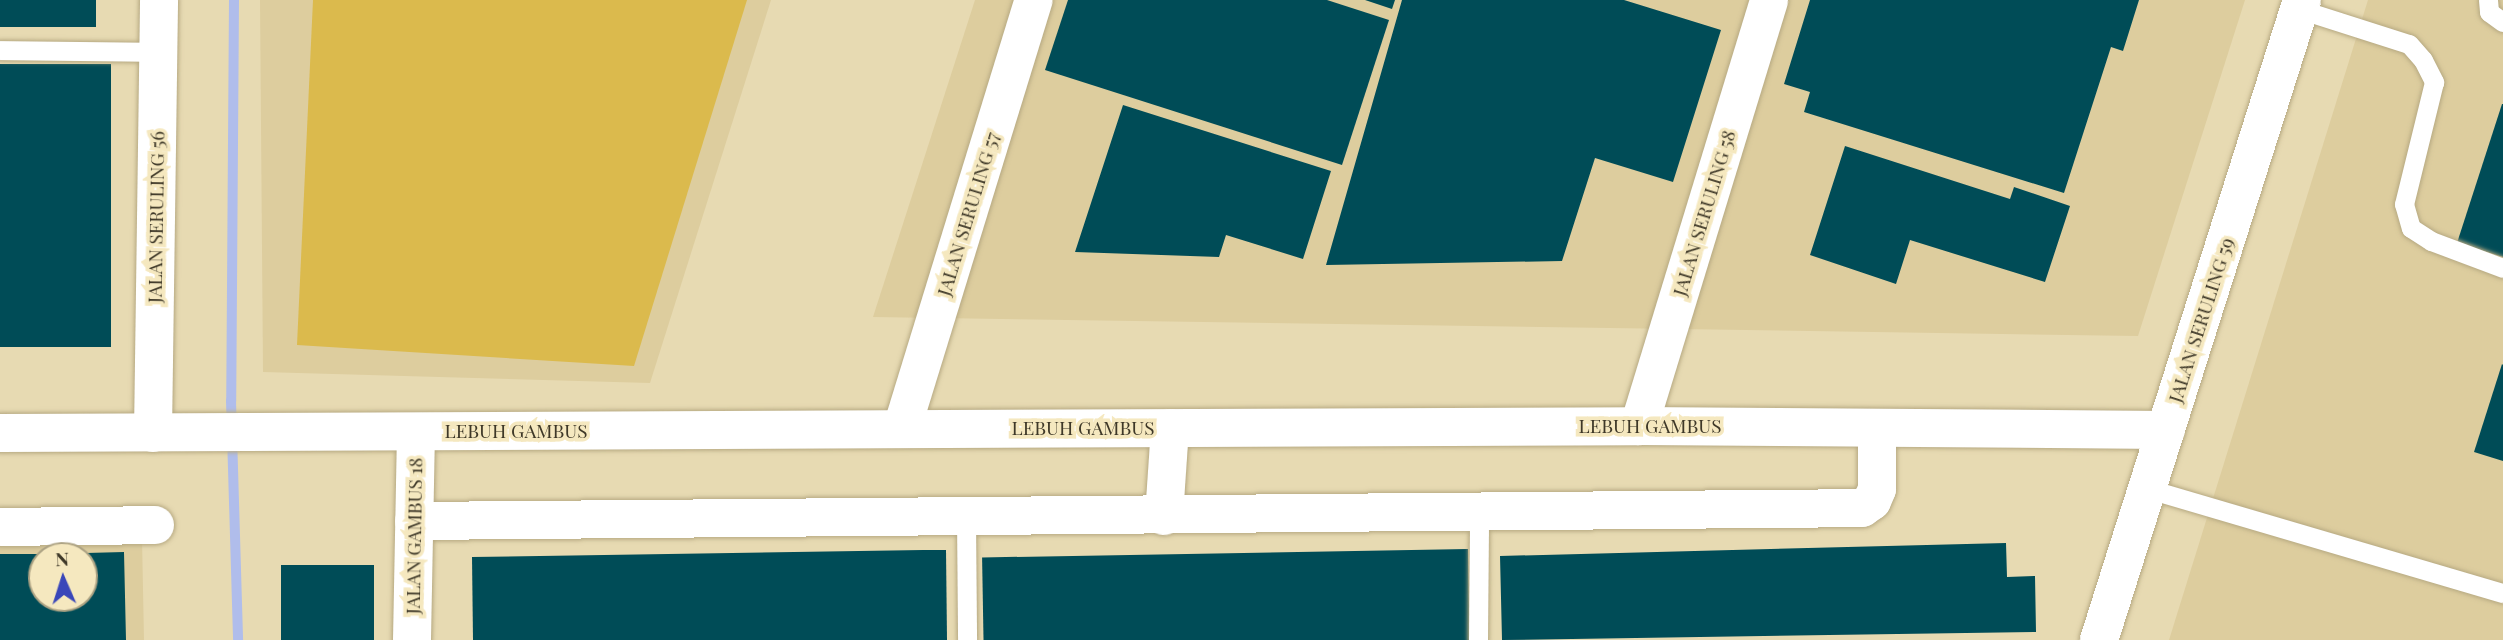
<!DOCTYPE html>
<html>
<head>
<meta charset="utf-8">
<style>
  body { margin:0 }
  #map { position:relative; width:2503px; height:640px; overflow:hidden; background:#e7dab2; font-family:"Playfair Display",serif }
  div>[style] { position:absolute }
  .built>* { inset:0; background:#ddcd9e }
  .green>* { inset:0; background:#dbba4d }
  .stream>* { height:10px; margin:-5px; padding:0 5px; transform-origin:5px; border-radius:5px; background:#b0bdeb }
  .building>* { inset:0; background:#004c57; transform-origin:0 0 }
  .roads { filter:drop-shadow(0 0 2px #b6a982) drop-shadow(0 0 2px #b6a982) }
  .service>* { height:19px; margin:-9.5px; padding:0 9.5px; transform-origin:9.5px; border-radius:9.5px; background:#fff }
  .minor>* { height:38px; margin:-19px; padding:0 19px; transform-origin:19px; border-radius:19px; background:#fff }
  .tertiary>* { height:38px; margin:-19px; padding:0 19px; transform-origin:19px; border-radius:19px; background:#fff }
  .secondary>* { height:38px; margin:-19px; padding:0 19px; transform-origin:19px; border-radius:19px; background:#fff }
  span { translate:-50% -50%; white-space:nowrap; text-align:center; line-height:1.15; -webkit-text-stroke:7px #f5e8bf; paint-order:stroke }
  .street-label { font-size:19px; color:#3e3828 }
  .north { position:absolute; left:28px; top:542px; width:70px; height:70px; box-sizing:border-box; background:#f5e8bf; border:2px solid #aca283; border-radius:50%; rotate:357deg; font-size:19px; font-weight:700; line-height:28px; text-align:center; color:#3e3828 }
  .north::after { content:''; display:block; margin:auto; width:24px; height:32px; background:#3946b9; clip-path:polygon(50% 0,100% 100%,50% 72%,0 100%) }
</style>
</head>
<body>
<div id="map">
  <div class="built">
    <i style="clip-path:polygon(260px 0,771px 0,650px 383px,263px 372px)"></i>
    <i style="clip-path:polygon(975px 0,2245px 0,2138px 336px,873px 317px)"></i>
    <i style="clip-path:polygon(2368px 0,2503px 0,2503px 640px,2169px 640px)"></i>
    <i style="clip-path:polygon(evenodd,142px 538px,144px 640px,0 640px,0 539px,142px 538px,42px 556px,84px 556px,84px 598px,42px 598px,42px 556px)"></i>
  </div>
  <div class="green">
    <i style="clip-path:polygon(313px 0,747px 0,634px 366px,297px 345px)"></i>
  </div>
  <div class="stream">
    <i style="left:234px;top:0;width:401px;rotate:90.4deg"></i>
    <i style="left:231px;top:401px;width:239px;rotate:88.3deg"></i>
  </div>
  <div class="building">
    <i style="left:0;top:0;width:96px;height:27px"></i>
    <i style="clip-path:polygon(1068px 0,1327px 0,1389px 20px,1342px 165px,1045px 70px)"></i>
    <i style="clip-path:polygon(1365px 0,1395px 0,1392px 9px)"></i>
    <i style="clip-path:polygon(1402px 0,1624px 0,1721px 30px,1673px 182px,1595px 158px,1562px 261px,1326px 265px)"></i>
    <i style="clip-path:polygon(1810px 0,2139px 0,2123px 51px,2111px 47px,2064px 193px,1804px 112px,1810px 92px,1784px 84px)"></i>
    <i style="left:0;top:64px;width:111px;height:283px"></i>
    <i style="clip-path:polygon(2502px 104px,2503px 104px,2503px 257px,2457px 243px)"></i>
    <i style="clip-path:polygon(1123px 105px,1331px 171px,1303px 259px,1226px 235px,1219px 257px,1075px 252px)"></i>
    <i style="clip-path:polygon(1845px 146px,2010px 199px,2014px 187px,2070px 206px,2045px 282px,1910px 240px,1896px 284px,1810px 255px)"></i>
    <i style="clip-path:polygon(2502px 364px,2503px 365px,2503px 461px,2474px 452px)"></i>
    <i style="clip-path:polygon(2006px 543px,2007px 577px,2035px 576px,2036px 632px,1502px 640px,1500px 556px)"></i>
    <i style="left:1468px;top:549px;width:91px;height:486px;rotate:89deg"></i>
    <i style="clip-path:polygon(923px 550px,946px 550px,947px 640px,473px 640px,472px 557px)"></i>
    <i style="clip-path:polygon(124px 552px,126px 640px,0 640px,0 554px,42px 554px,42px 598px,84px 598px,84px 556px,48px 554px)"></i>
    <i style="left:281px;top:565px;width:93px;height:75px"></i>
  </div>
  <div class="roads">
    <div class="service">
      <i style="left:2488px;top:0;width:12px;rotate:85deg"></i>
      <i style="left:2489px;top:12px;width:17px;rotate:36deg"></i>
      <i style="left:2299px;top:9px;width:115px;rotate:17.7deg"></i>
      <i style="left:2409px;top:44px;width:21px;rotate:49deg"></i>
      <i style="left:2423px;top:60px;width:25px;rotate:63deg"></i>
      <i style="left:2434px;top:82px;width:126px;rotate:103.8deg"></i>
      <i style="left:2404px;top:204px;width:25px;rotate:74deg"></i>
      <i style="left:2411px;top:228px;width:24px;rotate:33deg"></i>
      <i style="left:2431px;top:241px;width:77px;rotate:20.6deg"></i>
      <i style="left:0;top:50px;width:159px;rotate:0.7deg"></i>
      <i style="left:2149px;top:489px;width:369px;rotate:16.4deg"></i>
      <i style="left:966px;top:517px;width:123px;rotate:89.5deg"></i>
      <i style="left:1478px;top:640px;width:126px;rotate:-89.5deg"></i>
    </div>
    <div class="minor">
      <i style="left:1639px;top:426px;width:445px;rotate:-73deg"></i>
      <i style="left:902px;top:428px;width:448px;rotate:-72.9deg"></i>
      <i style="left:153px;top:433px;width:433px;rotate:-89.2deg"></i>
      <i style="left:1164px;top:516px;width:88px;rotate:-86.1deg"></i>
      <i style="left:414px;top:521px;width:1448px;rotate:-0.51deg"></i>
      <i style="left:1862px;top:508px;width:12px;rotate:-35deg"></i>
      <i style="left:1872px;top:501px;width:13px;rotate:-67deg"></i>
      <i style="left:1877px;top:489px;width:61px;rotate:-90deg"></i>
      <i style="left:0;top:527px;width:155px;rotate:-0.7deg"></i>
      <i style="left:412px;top:640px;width:208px;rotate:-88.9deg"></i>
    </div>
    <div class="tertiary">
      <i style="left:0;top:433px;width:1639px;rotate:-0.24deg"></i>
      <i style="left:1639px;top:426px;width:527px;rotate:0.43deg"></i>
    </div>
    <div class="secondary">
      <i style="left:2099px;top:640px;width:671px;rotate:-72.4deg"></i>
    </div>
  </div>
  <div class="street-label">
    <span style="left:1704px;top:213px;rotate:-73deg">JALAN SERULING 58</span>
    <span style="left:968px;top:214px;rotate:-73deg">JALAN SERULING 57</span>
    <span style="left:156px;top:217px;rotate:-89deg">JALAN SERULING 56</span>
    <span style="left:2201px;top:320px;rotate:-72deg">JALAN SERULING 59</span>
    <span style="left:1650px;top:426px">LEBUH GAMBUS</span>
    <span style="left:1083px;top:428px">LEBUH GAMBUS</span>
    <span style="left:516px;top:431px">LEBUH GAMBUS</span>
    <span style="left:414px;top:536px;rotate:-89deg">JALAN GAMBUS 18</span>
  </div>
  <div class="north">N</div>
</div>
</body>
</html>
